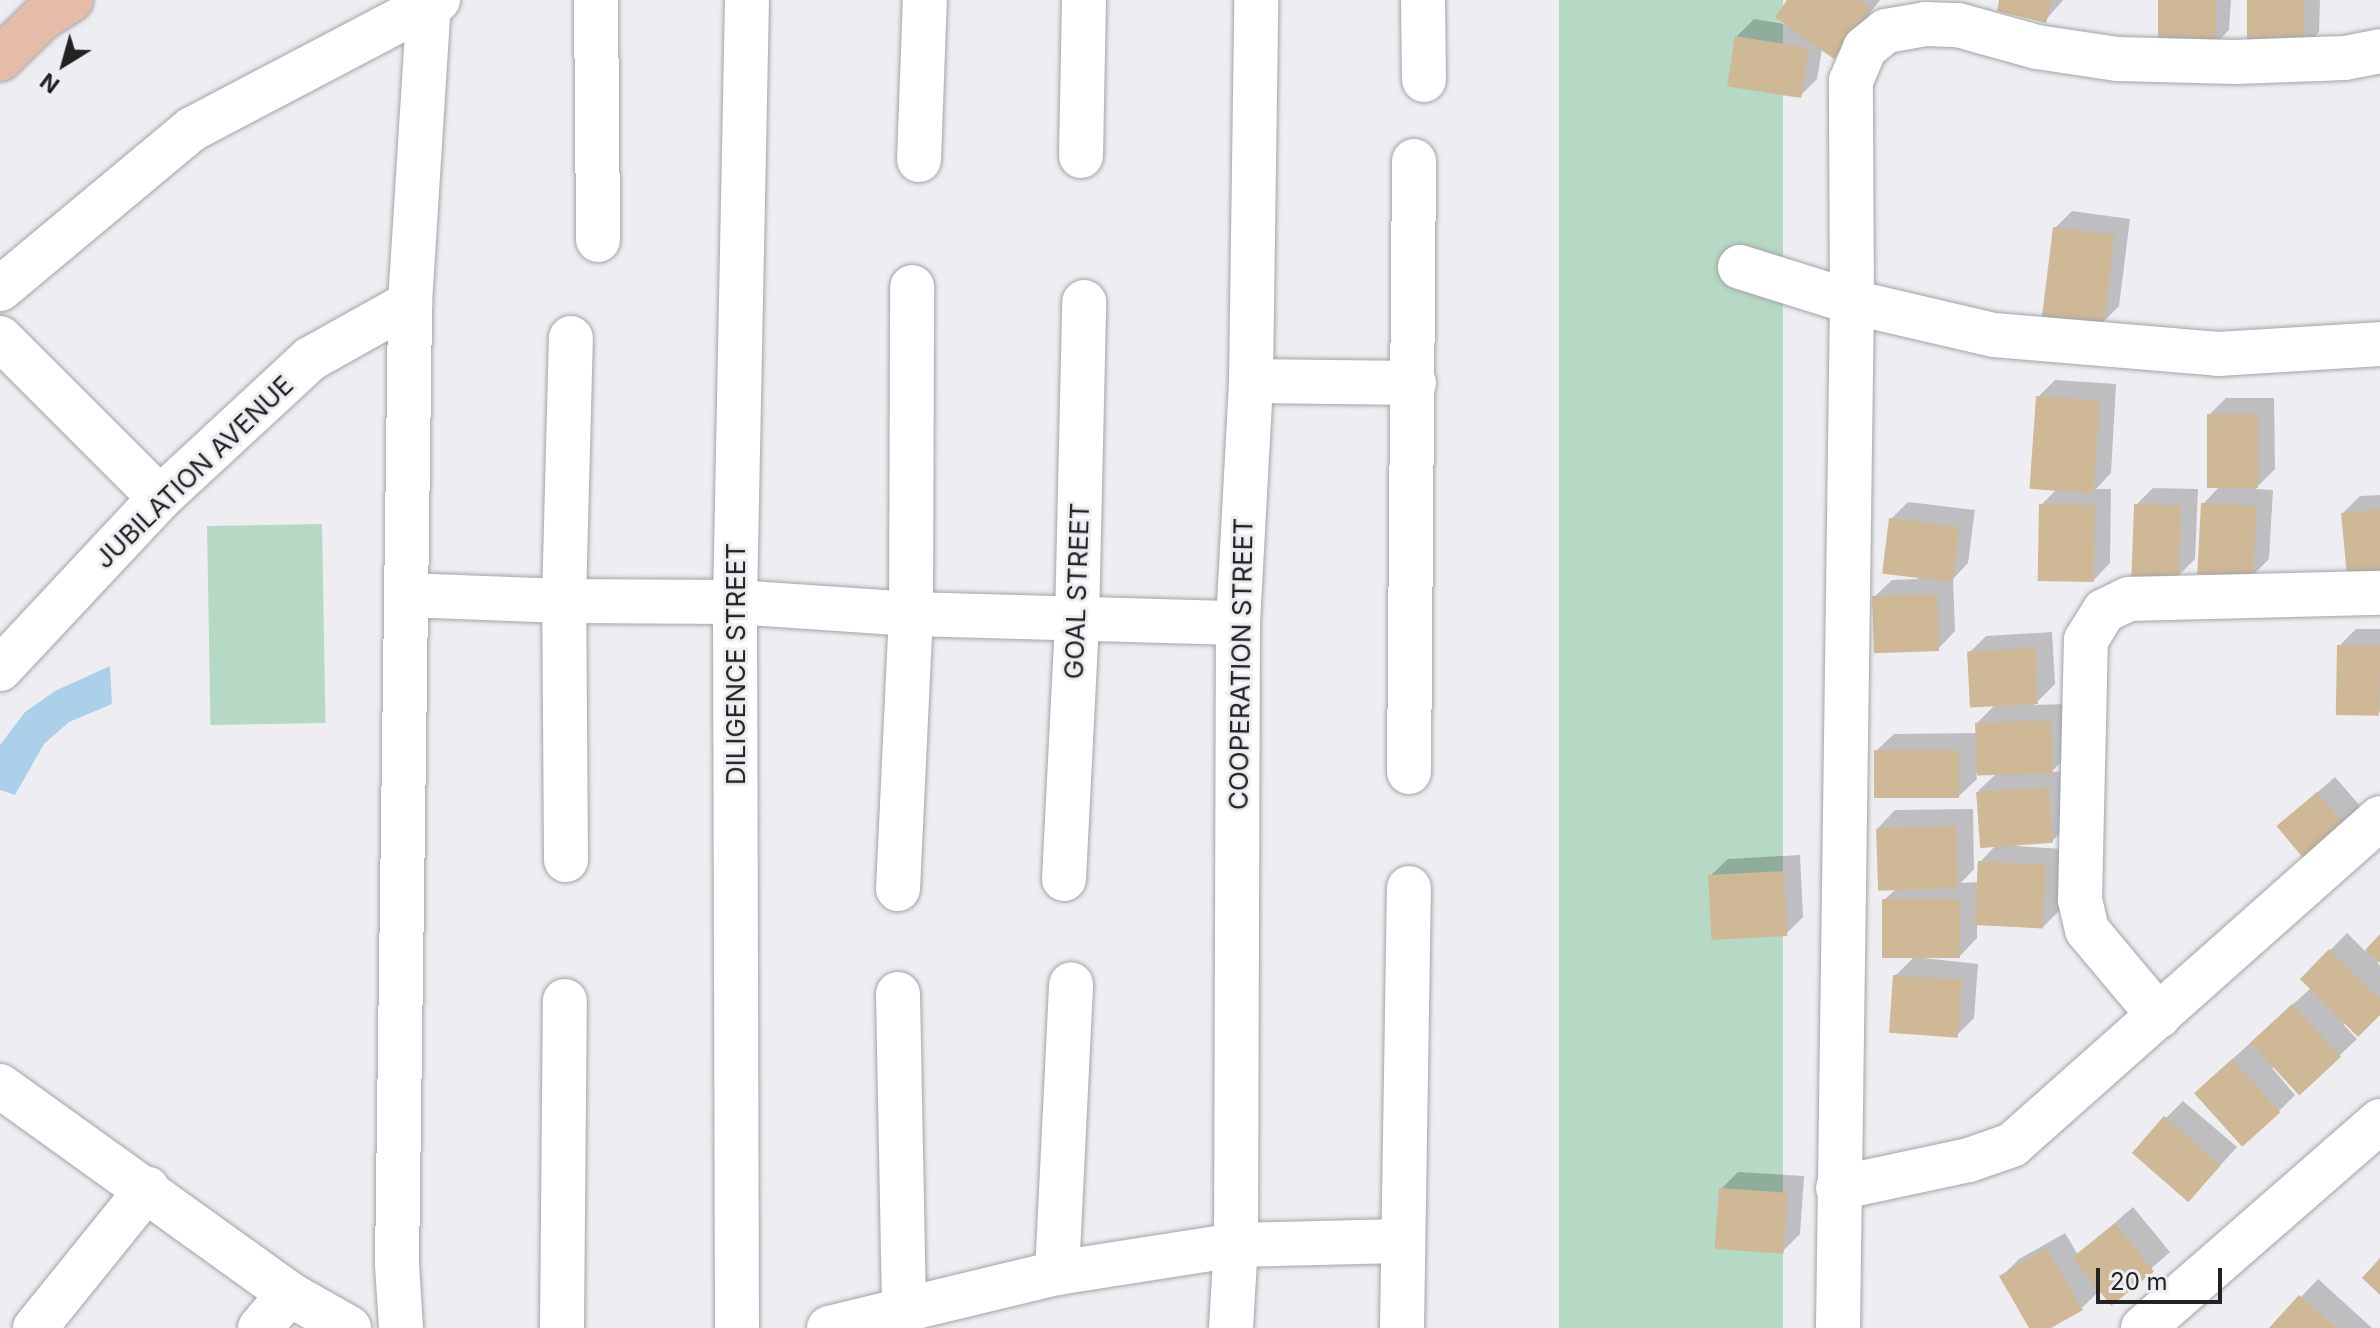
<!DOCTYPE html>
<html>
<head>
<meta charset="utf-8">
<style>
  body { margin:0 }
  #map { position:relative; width:2380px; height:1328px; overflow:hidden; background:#eeeef2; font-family:Inter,sans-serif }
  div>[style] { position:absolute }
  .green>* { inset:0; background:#b5d9c4; transform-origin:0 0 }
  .water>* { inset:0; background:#accfea }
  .shadow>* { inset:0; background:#0003; transform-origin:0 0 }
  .building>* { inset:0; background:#ceb896; transform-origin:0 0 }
  .roads { filter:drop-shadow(0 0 2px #a3a4a7) drop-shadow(0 0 2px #a3a4a7) }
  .minor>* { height:44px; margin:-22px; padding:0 22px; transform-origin:22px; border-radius:22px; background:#fff }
  .major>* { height:44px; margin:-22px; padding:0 22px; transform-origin:22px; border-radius:22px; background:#e4bca7 }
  span { translate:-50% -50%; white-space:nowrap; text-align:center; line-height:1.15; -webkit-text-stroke:6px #eeeef2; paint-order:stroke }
  .street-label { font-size:26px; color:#222223 }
  .north { position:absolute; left:24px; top:24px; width:80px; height:80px; -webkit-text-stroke:6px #eeeef2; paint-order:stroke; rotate:217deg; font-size:22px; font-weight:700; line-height:32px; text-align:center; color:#222223 }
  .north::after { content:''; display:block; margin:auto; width:28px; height:36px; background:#222223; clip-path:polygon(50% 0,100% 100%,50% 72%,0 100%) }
  .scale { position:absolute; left:2096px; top:1268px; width:126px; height:36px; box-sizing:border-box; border:4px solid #222223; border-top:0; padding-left:10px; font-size:24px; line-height:28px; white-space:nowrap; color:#222223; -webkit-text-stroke:6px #eeeef2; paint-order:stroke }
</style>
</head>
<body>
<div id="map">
  <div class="green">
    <i style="left:1559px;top:0;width:224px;height:1328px"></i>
    <i style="left:322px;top:524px;width:199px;height:115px;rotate:89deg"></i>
  </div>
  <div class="water">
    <i style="clip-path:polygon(110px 666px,112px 704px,69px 722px,44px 744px,15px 795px,0 790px,0 745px,25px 712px,55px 691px)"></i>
  </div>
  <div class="shadow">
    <i style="clip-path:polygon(1789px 0,1880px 0,1850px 40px,1822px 49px,1817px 79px,1800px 96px,1737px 36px,1754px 19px,1790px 25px)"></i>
    <i style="clip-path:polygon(2001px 0,2063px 0,2045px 21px)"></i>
    <i style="clip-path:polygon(2160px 0,2231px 0,2229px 30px,2212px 47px)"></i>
    <i style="clip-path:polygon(2249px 0,2320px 0,2319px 32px,2302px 50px)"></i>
    <i style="clip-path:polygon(2072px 211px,2130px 219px,2119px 306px,2102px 323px,2055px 228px)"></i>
    <i style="clip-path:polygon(2055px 380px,2116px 384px,2111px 473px,2096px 489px,2111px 489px,2110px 563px,2093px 581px,2041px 505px,2058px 488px,2038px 397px)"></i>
    <i style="clip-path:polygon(2226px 398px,2274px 398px,2275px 469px,2255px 489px,2273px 490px,2269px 559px,2252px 576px,2203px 504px,2220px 486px,2209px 415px)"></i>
    <i style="clip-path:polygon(2153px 488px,2198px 489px,2195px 559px,2178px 576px,2136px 505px)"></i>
    <i style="clip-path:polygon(2380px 495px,2380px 571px,2343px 513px,2360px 496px)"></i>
    <i style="clip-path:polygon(1908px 502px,1975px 510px,1968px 563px,1953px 579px,1955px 631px,1938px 649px,1874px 597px,1892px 580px,1918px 579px,1891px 519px)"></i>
    <i style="clip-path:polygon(2356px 629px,2380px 629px,2380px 713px,2339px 646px)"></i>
    <i style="clip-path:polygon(2052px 632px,2055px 684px,2034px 705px,2067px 704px,2069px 754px,2051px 772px,2065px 771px,2069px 824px,2052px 841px,2017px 843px,2017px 846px,2062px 849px,2059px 911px,2042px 928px,1977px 923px,1977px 938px,1960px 956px,1884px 900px,1897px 888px,1878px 828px,1895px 810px,1973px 809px,1974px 869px,1961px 883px,1978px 882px,1980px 862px,1997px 844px,1978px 791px,1997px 773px,1976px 773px,1977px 779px,1959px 796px,1876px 751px,1894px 734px,1977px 733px,1977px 723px,1996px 704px,1969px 653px,1986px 636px)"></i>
    <i style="left:2335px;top:777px;width:57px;height:75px;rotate:49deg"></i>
    <i style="clip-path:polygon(1800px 855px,1803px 917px,1786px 934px,1710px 876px,1728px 859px)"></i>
    <i style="clip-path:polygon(2347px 933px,2366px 952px,2380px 937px,2380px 961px,2377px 962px,2380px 966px,2380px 1012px,2343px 1024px,2357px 1039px,2300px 1093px,2275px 1066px,2272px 1068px,2295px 1095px,2278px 1112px,2196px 1092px,2311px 988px,2302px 979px)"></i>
    <i style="clip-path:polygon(1914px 957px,1978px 964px,1974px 1018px,1957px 1035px,1895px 976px)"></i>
    <i style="clip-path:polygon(2183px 1101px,2237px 1147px,2190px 1199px,2166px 1118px)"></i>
    <i style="clip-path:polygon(1738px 1172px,1804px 1176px,1800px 1234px,1783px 1251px,1721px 1189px)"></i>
    <i style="clip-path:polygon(2133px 1207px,2170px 1252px,2112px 1303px,2100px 1290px,2082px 1308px,2047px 1328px,2032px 1328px,2002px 1276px,2019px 1259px,2065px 1233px,2078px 1255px)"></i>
    <i style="clip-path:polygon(2318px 1279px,2372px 1328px,2272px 1328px)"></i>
  </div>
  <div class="building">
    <i style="clip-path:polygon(1787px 0,1860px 0,1871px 8px,1834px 59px,1775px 17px)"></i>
    <i style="clip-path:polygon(1999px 0,2052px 0,2046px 23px,1997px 11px)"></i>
    <i style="left:2158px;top:0;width:58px;height:44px"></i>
    <i style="left:2247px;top:0;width:57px;height:50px"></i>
    <i style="left:1735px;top:36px;width:75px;height:51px;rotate:9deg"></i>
    <i style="left:2053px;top:227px;width:62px;height:91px;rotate:7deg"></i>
    <i style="left:2036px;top:396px;width:64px;height:93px;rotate:4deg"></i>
    <i style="left:2207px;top:414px;width:51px;height:74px"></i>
    <i style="left:2201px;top:503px;width:56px;height:71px;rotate:3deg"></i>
    <i style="left:2039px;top:504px;width:56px;height:77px;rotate:1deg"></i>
    <i style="left:2134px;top:504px;width:47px;height:72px;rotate:2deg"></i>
    <i style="clip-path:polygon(2380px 509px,2380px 573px,2347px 576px,2341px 513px)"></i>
    <i style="left:1889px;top:518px;width:71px;height:56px;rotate:7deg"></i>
    <i style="left:1937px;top:594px;width:57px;height:65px;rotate:88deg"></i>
    <i style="left:2337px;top:645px;width:43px;height:70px;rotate:1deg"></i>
    <i style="left:2035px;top:648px;width:56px;height:68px;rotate:87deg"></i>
    <i style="left:2051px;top:720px;width:53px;height:76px;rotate:88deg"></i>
    <i style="left:1874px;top:750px;width:85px;height:48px"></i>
    <i style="left:2049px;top:787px;width:56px;height:73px;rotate:86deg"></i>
    <i style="left:2317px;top:792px;width:60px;height:53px;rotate:50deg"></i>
    <i style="left:1956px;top:826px;width:62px;height:80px;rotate:88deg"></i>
    <i style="left:1978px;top:861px;width:68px;height:64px;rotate:3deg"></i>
    <i style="left:1784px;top:871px;width:65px;height:76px;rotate:87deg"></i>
    <i style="left:1882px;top:899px;width:78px;height:59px"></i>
    <i style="clip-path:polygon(2380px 934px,2380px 963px,2365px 950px)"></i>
    <i style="clip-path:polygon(2329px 949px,2380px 999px,2380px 1015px,2358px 1037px,2300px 979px)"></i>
    <i style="left:1893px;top:975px;width:69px;height:58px;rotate:4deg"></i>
    <i style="left:2292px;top:1004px;width:72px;height:57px;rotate:47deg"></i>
    <i style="left:2232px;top:1059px;width:72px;height:51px;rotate:48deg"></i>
    <i style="left:2164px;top:1116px;width:75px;height:49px;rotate:41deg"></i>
    <i style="left:1719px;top:1188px;width:69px;height:61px;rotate:4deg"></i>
    <i style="left:2115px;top:1223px;width:62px;height:55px;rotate:51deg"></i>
    <i style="clip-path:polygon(2047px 1248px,2083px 1310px,2051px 1328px,2029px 1328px,1999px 1276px)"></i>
    <i style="clip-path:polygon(2380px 1258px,2380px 1295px,2362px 1278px)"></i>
    <i style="clip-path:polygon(2299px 1295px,2336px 1328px,2269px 1328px)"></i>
  </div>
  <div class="roads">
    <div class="minor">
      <i style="left:596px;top:0;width:240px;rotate:89.5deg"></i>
      <i style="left:1423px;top:0;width:80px;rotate:89.3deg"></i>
      <i style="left:1081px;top:156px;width:156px;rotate:-88.9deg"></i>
      <i style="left:919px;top:160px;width:160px;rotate:-87.9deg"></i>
      <i style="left:1740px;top:267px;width:117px;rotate:17.4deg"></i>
      <i style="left:1852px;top:302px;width:146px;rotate:13.1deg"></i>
      <i style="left:1994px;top:335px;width:225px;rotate:4.8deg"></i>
      <i style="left:2218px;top:354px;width:162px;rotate:-3.5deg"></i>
      <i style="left:0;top:289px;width:250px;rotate:-39.8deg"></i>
      <i style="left:192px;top:129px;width:278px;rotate:-27.7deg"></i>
      <i style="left:0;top:338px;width:226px;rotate:45deg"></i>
      <i style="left:1251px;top:381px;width:163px;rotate:0.7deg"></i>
      <i style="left:406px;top:595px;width:158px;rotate:2.2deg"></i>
      <i style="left:564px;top:601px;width:171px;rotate:0.3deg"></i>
      <i style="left:735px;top:602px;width:176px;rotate:3.9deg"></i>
      <i style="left:911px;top:614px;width:327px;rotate:1.6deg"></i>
      <i style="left:0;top:669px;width:234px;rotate:-46.9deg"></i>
      <i style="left:160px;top:498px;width:205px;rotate:-42.8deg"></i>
      <i style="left:310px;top:359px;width:115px;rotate:-29.2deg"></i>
      <i style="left:1409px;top:772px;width:611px;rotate:-89.53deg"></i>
      <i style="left:566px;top:860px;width:259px;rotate:-90.4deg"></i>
      <i style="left:564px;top:601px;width:263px;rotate:-88.5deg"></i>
      <i style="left:1064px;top:879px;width:258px;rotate:-87.1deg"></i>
      <i style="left:1077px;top:621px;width:319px;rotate:-88.7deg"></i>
      <i style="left:898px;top:889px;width:275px;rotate:-87.3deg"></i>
      <i style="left:911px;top:614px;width:327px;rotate:-89.8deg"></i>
      <i style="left:898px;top:994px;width:316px;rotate:88.9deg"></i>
      <i style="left:2159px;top:1016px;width:112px;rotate:-129.9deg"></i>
      <i style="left:2087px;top:930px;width:31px;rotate:-103deg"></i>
      <i style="left:2080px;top:900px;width:260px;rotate:-88.7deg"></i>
      <i style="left:2086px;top:640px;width:34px;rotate:-58deg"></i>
      <i style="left:2104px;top:611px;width:28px;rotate:-26deg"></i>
      <i style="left:2129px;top:599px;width:251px;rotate:-1.4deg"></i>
      <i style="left:0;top:1086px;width:356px;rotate:35.7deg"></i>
      <i style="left:289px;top:1294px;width:69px;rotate:29.5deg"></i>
      <i style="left:1838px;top:1188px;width:134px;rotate:-12.1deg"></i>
      <i style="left:1969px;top:1160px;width:46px;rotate:-19.2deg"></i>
      <i style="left:2012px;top:1145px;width:492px;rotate:-41.6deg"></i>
      <i style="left:1057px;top:1273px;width:289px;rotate:-87.2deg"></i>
      <i style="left:35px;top:1328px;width:179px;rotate:-51.1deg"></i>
      <i style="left:260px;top:1328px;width:45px;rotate:-49.5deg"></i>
      <i style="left:401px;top:1328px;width:64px;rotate:-93.6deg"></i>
      <i style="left:397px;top:1264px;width:961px;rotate:-89.22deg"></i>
      <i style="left:410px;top:303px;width:299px;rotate:-86.4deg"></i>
      <i style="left:562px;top:1328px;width:327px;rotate:-89.5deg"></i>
      <i style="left:737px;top:1328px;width:726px;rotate:-90.16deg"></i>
      <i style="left:735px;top:602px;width:602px;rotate:-88.86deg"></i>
      <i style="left:829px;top:1328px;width:235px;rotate:-13.6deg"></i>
      <i style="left:1057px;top:1273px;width:181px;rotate:-8.9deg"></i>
      <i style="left:1236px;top:1245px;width:165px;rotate:-1.4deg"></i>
      <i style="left:1231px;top:1328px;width:83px;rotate:-86.6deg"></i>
      <i style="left:1236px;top:1245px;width:622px;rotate:-89.82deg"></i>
      <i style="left:1238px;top:623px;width:242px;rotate:-86.9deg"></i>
      <i style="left:1251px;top:381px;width:381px;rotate:-89.2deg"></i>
      <i style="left:1402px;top:1328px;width:440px;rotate:-89.1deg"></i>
      <i style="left:1838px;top:1328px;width:1026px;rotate:-89.22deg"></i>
      <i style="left:1852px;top:302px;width:221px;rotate:-90.3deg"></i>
      <i style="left:1851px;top:81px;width:36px;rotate:-67deg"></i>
      <i style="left:1865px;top:48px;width:27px;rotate:-39deg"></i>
      <i style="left:1886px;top:31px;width:40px;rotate:-10deg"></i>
      <i style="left:1925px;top:24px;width:33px;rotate:2deg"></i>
      <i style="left:1958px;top:25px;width:82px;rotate:15.6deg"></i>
      <i style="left:2037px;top:47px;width:81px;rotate:8.5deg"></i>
      <i style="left:2117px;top:59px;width:118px;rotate:1.5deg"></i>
      <i style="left:2235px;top:62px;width:110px;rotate:-2.1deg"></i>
      <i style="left:2345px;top:58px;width:36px;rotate:-11deg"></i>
      <i style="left:2143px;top:1328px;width:315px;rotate:-41.1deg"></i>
    </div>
    <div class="major">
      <i style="left:0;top:59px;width:59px;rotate:-44.3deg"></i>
      <i style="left:42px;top:18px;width:34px;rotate:-32deg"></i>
    </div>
  </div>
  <div class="street-label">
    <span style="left:194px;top:472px;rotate:-44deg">JUBILATION AVENUE</span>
    <span style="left:1077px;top:591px;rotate:-88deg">GOAL STREET</span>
    <span style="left:736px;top:664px;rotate:-90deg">DILIGENCE STREET</span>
    <span style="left:1241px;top:664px;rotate:-89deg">COOPERATION STREET</span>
  </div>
  <div class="north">N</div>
  <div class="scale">20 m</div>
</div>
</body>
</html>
